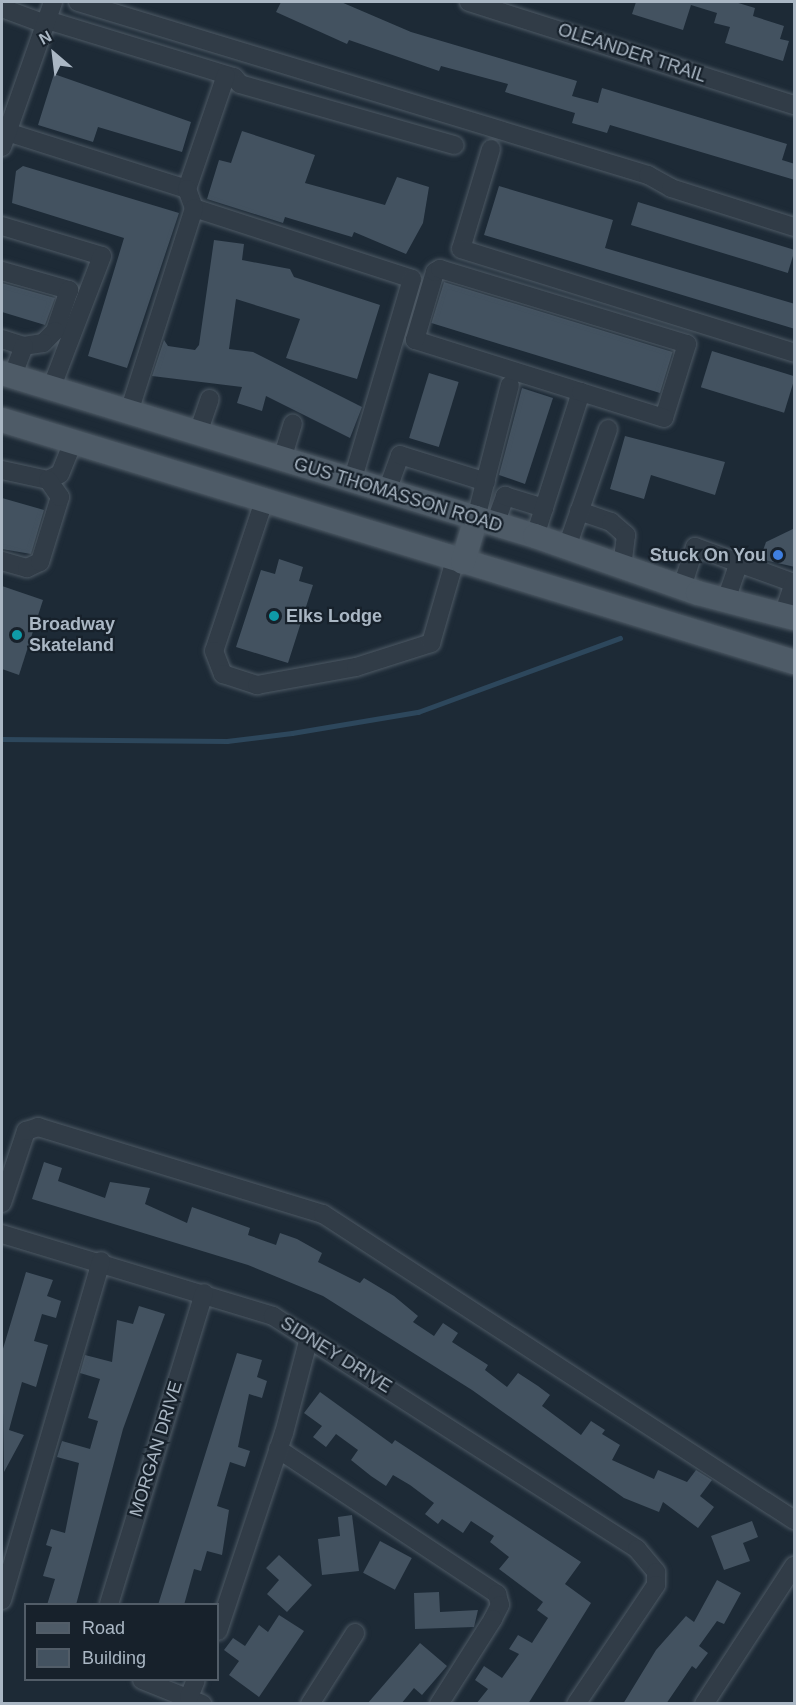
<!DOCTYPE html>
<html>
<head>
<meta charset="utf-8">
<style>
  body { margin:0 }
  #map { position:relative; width:796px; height:1705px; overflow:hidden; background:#1d2a36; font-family:Arial,sans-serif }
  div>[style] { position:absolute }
  .stream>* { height:4.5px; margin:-2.25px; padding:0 2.25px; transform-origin:2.25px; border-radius:2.25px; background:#2d475c }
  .building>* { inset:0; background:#435260; transform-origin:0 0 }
  .roads { filter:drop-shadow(0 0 2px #4e5a65) drop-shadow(0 0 2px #4e5a65) }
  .minor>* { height:18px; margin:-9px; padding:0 9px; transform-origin:9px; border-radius:9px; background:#313c47 }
  .major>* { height:24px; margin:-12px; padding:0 12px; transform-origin:12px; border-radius:12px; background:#4e5b67 }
  .dots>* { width:16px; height:16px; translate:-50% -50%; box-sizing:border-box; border:3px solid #17212b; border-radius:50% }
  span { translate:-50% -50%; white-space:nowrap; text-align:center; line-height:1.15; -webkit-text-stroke:4.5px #17212b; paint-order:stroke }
  .street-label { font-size:18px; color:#aab7c4 }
  .poi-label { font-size:18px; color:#aab7c4; font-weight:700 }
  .right { translate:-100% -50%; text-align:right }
  .left { translate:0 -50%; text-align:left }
  .frame { position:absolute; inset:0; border:3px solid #aab7c4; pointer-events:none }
  .legend { position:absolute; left:24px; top:1603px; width:195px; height:78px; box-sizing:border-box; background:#17212b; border:2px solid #525d68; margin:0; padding:8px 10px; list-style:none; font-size:18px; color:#aab7c4 }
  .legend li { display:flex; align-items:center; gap:12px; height:30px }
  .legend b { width:30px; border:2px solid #525d68 }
  .north { position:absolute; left:24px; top:24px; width:60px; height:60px; -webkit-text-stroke:4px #17212b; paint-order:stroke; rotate:332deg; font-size:16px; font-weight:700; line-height:24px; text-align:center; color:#aab7c4 }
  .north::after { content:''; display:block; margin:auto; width:21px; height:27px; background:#aab7c4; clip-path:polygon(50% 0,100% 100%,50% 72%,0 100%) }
</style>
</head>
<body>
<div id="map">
  <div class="stream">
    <i style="left:2px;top:739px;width:225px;rotate:0.5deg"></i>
    <i style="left:227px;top:741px;width:65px;rotate:-7deg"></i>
    <i style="left:292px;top:733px;width:128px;rotate:-9.5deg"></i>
    <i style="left:418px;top:712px;width:215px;rotate:-20.1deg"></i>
  </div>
  <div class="building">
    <i style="clip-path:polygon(281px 2px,341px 2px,411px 32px,577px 81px,572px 96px,598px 103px,602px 88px,787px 144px,782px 160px,795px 164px,795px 180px,610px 125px,607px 133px,572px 123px,575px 113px,505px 92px,508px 84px,441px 66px,439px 71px,349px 40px,347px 44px,276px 12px)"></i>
    <i style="clip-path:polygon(636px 2px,735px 2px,755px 8px,753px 16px,784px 26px,780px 39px,789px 41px,783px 61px,725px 43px,730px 27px,714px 23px,717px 13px,691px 5px,683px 30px,632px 14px)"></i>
    <i style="clip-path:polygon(54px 74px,191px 122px,182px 152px,98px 127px,93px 142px,38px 125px)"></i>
    <i style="clip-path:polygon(242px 131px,315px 155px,305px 183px,385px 205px,397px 177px,429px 187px,423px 223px,406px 254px,354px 232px,352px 237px,285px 217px,283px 223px,207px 199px,219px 160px,231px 163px)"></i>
    <i style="clip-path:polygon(23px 166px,179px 213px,127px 368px,88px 356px,124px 238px,12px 203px,16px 171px)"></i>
    <i style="clip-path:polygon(499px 186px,613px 220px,605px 248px,795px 304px,795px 329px,484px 235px)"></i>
    <i style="left:638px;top:202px;width:164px;height:24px;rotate:17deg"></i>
    <i style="clip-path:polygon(214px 240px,244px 244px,242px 260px,290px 269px,294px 277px,380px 305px,357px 379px,286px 358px,300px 319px,236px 299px,229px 349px,253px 352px,362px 407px,350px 438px,266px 396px,262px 411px,237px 403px,242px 387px,152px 376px,164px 340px,168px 346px,195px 350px,199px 345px)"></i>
    <i style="left:444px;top:282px;width:239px;height:43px;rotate:17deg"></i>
    <i style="clip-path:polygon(2px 283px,55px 298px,45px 325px,2px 312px)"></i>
    <i style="left:712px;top:351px;width:87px;height:38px;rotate:17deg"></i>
    <i style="left:429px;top:373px;width:31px;height:68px;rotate:17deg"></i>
    <i style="clip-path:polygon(522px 388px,553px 398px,525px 484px,499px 475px)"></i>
    <i style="clip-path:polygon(625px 436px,725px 462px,715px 495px,651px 475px,644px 499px,610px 489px)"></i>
    <i style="clip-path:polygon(2px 498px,44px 510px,31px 554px,2px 549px)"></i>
    <i style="clip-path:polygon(795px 528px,795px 567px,760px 559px,766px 542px)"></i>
    <i style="clip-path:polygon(279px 559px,303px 567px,299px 581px,313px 585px,288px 663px,236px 647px,261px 570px,275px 574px)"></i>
    <i style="clip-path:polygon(2px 586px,43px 600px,19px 675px,2px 669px)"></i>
    <i style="clip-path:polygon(44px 1162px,62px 1168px,58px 1181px,105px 1198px,110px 1182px,150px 1188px,145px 1204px,187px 1223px,192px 1207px,250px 1228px,248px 1235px,276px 1245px,280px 1233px,297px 1239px,322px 1253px,318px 1262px,360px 1283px,364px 1278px,394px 1296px,418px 1316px,413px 1322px,434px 1336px,443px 1323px,458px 1333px,452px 1342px,488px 1365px,485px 1370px,507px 1387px,518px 1373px,538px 1386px,550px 1395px,542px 1406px,581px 1435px,591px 1421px,605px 1430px,602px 1434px,620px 1445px,612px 1460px,654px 1479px,658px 1470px,687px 1482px,696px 1470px,712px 1480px,700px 1496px,714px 1507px,698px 1528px,663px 1502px,659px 1512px,624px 1498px,472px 1390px,323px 1296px,248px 1265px,32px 1199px)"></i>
    <i style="clip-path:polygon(26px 1272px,53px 1280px,47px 1296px,61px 1301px,56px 1318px,42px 1314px,34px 1341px,48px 1345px,36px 1387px,22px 1382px,9px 1430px,24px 1435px,4px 1472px,2px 1352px)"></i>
    <i style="clip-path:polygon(139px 1306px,165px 1314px,123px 1429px,76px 1605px,47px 1605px,55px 1579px,43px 1576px,52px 1547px,46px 1545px,51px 1529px,65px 1533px,79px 1463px,57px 1457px,62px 1441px,90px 1449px,98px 1421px,88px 1418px,100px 1379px,80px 1373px,85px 1355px,112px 1362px,117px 1320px,133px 1324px)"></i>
    <i style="clip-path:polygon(237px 1353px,262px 1360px,257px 1377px,267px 1381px,262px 1398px,249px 1394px,238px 1447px,250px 1451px,245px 1467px,230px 1462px,217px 1506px,229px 1510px,222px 1555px,207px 1551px,201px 1571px,194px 1569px,184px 1605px,158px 1605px)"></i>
    <i style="clip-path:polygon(320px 1392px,392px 1444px,395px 1440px,581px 1562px,565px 1584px,591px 1603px,528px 1704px,476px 1704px,488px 1689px,475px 1680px,484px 1666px,502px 1678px,519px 1654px,509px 1649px,518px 1635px,532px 1643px,548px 1618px,537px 1610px,543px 1602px,499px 1569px,509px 1557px,490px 1542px,494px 1536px,471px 1521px,463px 1533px,442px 1519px,438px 1524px,425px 1514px,434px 1503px,410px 1485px,393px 1475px,386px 1486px,371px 1476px,351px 1460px,358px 1450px,336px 1434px,326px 1447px,313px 1437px,322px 1426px,304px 1413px)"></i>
    <i style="clip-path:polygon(352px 1515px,359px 1571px,322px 1575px,318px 1539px,340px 1536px,338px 1517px)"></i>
    <i style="clip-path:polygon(752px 1521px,758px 1537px,743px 1543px,750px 1561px,724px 1570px,711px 1536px)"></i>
    <i style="left:380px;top:1541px;width:36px;height:36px;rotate:28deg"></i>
    <i style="clip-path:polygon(279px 1555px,312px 1585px,287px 1612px,267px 1594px,279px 1580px,266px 1568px)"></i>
    <i style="clip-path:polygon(717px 1580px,741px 1593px,724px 1624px,717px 1621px,699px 1646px,708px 1653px,696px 1669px,692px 1666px,666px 1704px,623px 1704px,656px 1650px,686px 1616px,694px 1622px)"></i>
    <i style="clip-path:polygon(439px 1592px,440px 1612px,478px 1610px,474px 1627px,415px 1629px,414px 1593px)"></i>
    <i style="clip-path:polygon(279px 1615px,304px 1631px,259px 1697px,229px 1675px,239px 1661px,224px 1650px,233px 1638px,245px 1646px,259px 1625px,268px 1632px)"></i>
    <i style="clip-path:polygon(420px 1643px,447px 1666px,422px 1695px,414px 1688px,401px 1704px,367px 1704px)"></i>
  </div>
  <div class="roads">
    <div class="minor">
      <i style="left:78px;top:2px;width:596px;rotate:16.88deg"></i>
      <i style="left:648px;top:175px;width:26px;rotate:29deg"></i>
      <i style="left:671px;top:188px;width:129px;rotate:17.6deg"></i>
      <i style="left:469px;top:2px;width:341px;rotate:17.6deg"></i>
      <i style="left:2px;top:8px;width:46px;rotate:20.4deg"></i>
      <i style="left:47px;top:20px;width:195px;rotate:17deg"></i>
      <i style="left:234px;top:77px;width:9px;rotate:49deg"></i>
      <i style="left:240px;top:84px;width:223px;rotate:15.9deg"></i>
      <i style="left:7px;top:132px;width:189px;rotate:17.6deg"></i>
      <i style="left:187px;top:189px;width:120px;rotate:-71.1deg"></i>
      <i style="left:2px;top:147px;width:154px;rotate:-70.6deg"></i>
      <i style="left:491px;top:149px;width:104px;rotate:106.7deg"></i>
      <i style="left:461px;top:249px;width:349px;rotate:17.3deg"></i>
      <i style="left:187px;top:189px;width:20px;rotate:70deg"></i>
      <i style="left:194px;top:208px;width:229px;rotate:18deg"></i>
      <i style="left:412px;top:279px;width:211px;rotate:106.5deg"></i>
      <i style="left:2px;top:226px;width:104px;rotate:16.7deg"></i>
      <i style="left:102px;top:256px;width:142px;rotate:111deg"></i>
      <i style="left:2px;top:271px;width:70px;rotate:15.8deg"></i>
      <i style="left:69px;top:290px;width:43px;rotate:108.9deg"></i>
      <i style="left:55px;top:331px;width:17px;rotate:135deg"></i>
      <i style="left:43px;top:343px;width:19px;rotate:171deg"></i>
      <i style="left:2px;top:339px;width:23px;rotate:18deg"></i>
      <i style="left:24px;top:346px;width:33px;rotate:111deg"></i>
      <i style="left:129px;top:412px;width:214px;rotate:-72.3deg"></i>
      <i style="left:198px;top:433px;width:36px;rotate:-71deg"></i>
      <i style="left:282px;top:459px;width:37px;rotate:-73deg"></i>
      <i style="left:2px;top:470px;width:47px;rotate:12.3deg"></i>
      <i style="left:48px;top:480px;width:13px;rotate:-27deg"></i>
      <i style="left:60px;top:474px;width:35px;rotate:-68deg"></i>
      <i style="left:387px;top:491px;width:38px;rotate:-70deg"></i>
      <i style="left:400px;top:455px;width:90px;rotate:17.4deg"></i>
      <i style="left:264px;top:501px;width:158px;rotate:108.4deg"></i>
      <i style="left:214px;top:651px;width:25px;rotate:69deg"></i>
      <i style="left:223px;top:674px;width:36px;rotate:18deg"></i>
      <i style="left:257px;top:685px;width:101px;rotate:-10.3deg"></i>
      <i style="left:356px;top:667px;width:79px;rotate:-17.7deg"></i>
      <i style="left:431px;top:643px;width:86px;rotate:-73.9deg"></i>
      <i style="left:579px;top:511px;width:34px;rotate:19deg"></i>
      <i style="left:611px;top:522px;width:20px;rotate:41deg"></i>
      <i style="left:626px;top:535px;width:31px;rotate:97deg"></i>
      <i style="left:476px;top:518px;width:137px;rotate:-75.7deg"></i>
      <i style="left:495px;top:524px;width:30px;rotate:-70deg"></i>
      <i style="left:505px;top:496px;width:41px;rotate:17.1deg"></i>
      <i style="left:535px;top:536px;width:151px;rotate:-72.3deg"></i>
      <i style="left:581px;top:392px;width:174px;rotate:-162.6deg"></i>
      <i style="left:415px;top:340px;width:71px;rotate:-73.6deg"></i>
      <i style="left:435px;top:272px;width:6px;rotate:-31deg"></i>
      <i style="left:440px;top:269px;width:258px;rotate:16.9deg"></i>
      <i style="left:687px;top:344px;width:77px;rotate:107.3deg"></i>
      <i style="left:664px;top:418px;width:87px;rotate:-162.6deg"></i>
      <i style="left:567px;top:547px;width:125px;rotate:-70.8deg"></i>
      <i style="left:2px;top:561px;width:26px;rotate:16deg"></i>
      <i style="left:27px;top:568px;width:14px;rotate:-25deg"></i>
      <i style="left:40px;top:562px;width:68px;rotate:-72.9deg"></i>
      <i style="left:60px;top:497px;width:21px;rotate:-125deg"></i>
      <i style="left:682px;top:587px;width:42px;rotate:-72deg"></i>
      <i style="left:695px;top:547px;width:105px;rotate:20deg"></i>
      <i style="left:726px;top:600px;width:39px;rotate:-71deg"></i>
      <i style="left:783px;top:615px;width:34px;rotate:-71deg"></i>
      <i style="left:2px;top:1203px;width:76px;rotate:-71.6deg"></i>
      <i style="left:26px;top:1131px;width:13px;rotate:-18deg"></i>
      <i style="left:38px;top:1127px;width:298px;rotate:17deg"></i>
      <i style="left:323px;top:1214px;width:562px;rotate:33.01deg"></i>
      <i style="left:2px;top:1234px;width:283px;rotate:16.8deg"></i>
      <i style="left:273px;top:1316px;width:432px;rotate:32.6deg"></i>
      <i style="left:637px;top:1549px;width:30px;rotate:50deg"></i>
      <i style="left:656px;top:1572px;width:13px;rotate:90deg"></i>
      <i style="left:656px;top:1585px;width:143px;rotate:123.9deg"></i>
      <i style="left:278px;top:1449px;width:263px;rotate:33.5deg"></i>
      <i style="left:497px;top:1594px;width:11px;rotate:75deg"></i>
      <i style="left:500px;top:1605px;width:16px;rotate:117deg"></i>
      <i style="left:493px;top:1619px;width:101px;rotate:122.4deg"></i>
      <i style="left:2px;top:1600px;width:353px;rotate:-73.7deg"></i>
      <i style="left:109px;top:1604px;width:325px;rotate:-73deg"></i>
      <i style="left:218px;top:1631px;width:209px;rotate:-71.6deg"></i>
      <i style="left:284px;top:1433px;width:98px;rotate:-75.3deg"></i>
      <i style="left:142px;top:1680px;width:65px;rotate:21.8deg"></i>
      <i style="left:189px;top:1697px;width:18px;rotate:-68deg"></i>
      <i style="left:310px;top:1704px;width:84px;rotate:-57.6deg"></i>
      <i style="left:704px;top:1704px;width:165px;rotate:-56.9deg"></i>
    </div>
    <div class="major">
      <i style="left:2px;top:373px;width:557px;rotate:17deg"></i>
      <i style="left:535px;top:536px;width:173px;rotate:19.3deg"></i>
      <i style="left:698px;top:593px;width:99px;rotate:14.6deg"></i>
      <i style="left:2px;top:420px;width:828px;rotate:16.99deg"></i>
      <i style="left:463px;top:562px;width:46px;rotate:-73.5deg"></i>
    </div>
  </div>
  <div class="dots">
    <i style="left:778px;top:555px;background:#3f7fe0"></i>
    <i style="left:274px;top:616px;background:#0f9aa8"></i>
    <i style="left:17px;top:635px;background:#0f9aa8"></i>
  </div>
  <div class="street-label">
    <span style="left:632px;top:53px;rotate:18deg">OLEANDER TRAIL</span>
    <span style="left:398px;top:495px;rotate:17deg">GUS THOMASSON ROAD</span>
    <span style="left:336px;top:1355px;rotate:32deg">SIDNEY DRIVE</span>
    <span style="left:156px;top:1449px;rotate:-73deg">MORGAN DRIVE</span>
  </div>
  <div class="poi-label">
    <span class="right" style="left:766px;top:555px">Stuck On You</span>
    <span class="left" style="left:286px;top:616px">Elks Lodge</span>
    <span class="left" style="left:29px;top:635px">Broadway<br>Skateland</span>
  </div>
  <div class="frame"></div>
  <ul class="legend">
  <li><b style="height:8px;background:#4e5b67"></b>Road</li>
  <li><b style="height:16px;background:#435260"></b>Building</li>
  </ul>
  <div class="north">N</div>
</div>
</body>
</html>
